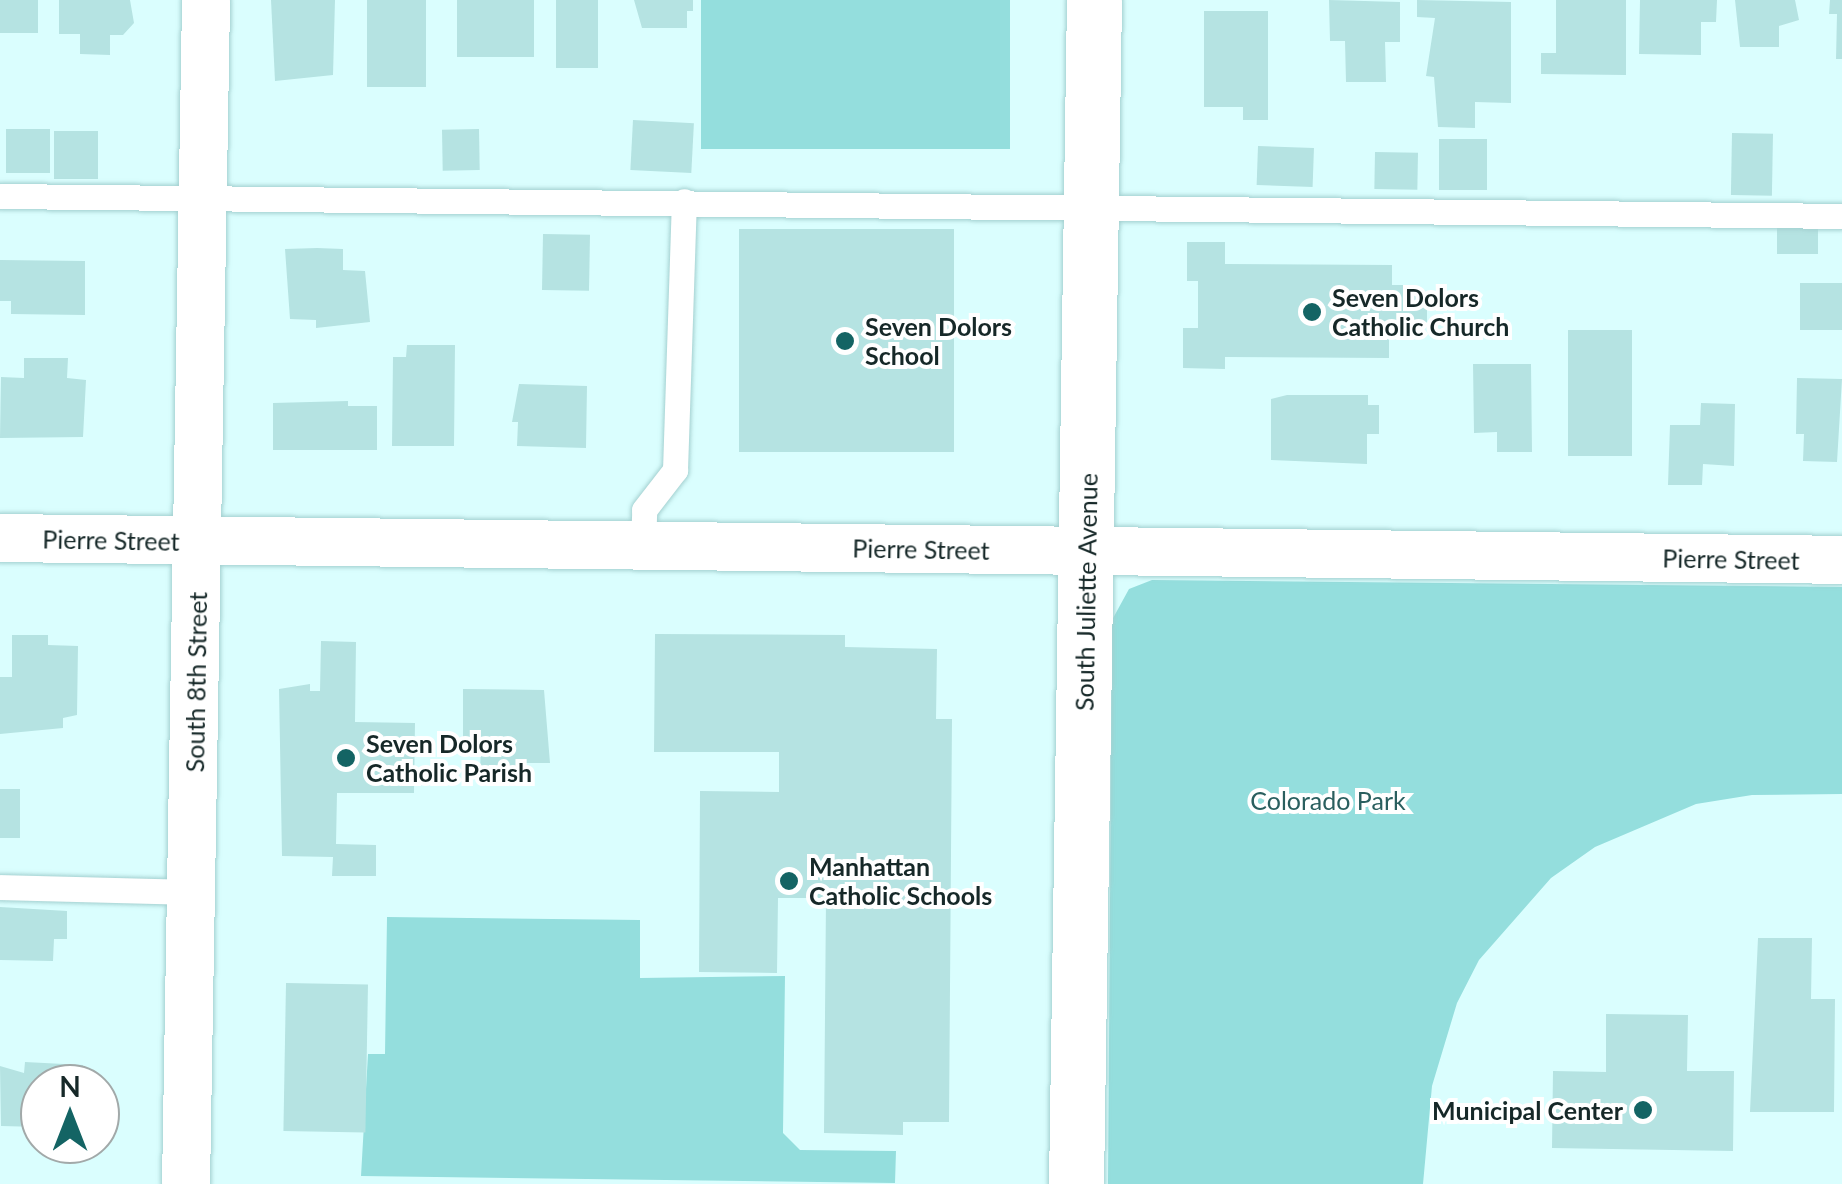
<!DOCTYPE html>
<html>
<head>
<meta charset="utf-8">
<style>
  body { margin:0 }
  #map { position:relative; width:1842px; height:1184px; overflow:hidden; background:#dafefe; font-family:Lato,sans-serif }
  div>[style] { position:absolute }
  .green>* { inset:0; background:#94dedd; transform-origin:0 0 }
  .building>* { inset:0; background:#b5e3e2; transform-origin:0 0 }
  .roads { filter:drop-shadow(0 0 2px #a3d0d0) drop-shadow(0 0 2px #a3d0d0) }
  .service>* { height:25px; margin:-12.5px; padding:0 12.5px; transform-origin:12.5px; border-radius:12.5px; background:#fff }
  .minor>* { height:48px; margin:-24px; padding:0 24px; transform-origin:24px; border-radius:24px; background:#fff }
  .tertiary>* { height:55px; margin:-27.5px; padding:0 27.5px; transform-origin:27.5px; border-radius:27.5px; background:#fff }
  .dots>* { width:28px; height:28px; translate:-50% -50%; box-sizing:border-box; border:5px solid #fff; border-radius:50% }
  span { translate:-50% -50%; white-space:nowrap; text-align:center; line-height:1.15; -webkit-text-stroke:8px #fff; paint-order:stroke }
  .poi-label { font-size:25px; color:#162828; font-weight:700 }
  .left { translate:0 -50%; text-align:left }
  .right { translate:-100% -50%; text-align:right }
  .street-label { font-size:25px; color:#162828 }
  .park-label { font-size:25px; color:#2a5f5f }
  .north { position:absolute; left:20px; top:1064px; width:100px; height:100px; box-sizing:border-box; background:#fff; border:2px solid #a2a9a9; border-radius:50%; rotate:0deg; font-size:28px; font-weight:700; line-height:40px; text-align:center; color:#162828 }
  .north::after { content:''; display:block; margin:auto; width:35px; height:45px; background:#146464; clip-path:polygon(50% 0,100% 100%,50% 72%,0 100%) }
</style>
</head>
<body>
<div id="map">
  <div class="green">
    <i style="left:701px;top:0;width:309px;height:149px"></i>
    <i style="clip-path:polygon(1152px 580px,1842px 587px,1842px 794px,1752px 795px,1696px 804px,1595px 847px,1551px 878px,1479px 960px,1457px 1003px,1432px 1086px,1423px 1184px,1108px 1184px,1112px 620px,1129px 589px)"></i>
    <i style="clip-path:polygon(387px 917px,640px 920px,640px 978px,785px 976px,783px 1133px,800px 1150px,896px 1151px,895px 1183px,361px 1176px,368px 1054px,385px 1054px)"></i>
  </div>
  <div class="building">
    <i style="left:0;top:0;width:38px;height:33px"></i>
    <i style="clip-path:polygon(59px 0,130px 0,134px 23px,123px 35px,110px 35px,110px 55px,80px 54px,80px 34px,59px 34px)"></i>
    <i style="clip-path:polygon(271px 0,335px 0,333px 75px,275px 81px)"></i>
    <i style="left:367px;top:0;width:59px;height:87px"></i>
    <i style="left:457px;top:0;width:77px;height:57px"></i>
    <i style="left:556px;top:0;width:42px;height:68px"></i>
    <i style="clip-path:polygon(634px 0,693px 0,693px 11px,687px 11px,687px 28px,642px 28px)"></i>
    <i style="clip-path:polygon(1329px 0,1400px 2px,1400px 42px,1385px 42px,1386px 82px,1346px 82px,1345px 41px,1330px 41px)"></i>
    <i style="clip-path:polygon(1417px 0,1511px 2px,1511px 103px,1475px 102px,1475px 128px,1438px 127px,1434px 77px,1426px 76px,1435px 18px,1417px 17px)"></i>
    <i style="clip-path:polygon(1556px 0,1626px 0,1626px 75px,1541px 74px,1541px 53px,1556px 53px)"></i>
    <i style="clip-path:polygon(1640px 0,1717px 0,1716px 22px,1701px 22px,1701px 55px,1639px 54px)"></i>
    <i style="clip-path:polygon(1735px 0,1795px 0,1799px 20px,1779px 26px,1779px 47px,1740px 47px)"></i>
    <i style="clip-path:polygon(1830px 0,1842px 0,1842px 59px,1836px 59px,1837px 14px,1829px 14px)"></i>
    <i style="clip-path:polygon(1204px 11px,1268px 11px,1268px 120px,1243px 120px,1243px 107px,1204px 107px)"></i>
    <i style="left:633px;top:120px;width:61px;height:50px;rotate:3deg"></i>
    <i style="left:6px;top:129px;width:44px;height:44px"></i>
    <i style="left:479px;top:129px;width:41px;height:37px;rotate:89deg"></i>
    <i style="left:54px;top:131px;width:44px;height:48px"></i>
    <i style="left:1732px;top:133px;width:41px;height:62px;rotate:1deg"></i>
    <i style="left:1487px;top:139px;width:51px;height:48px;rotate:90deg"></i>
    <i style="left:1258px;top:146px;width:56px;height:39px;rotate:2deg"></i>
    <i style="left:1375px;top:152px;width:43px;height:37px;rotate:1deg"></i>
    <i style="left:1777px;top:228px;width:41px;height:26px"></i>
    <i style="left:739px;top:229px;width:215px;height:223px"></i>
    <i style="left:543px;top:234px;width:47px;height:56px;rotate:1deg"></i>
    <i style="clip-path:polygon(1187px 242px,1225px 242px,1225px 264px,1392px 265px,1392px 285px,1412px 285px,1427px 302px,1427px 322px,1411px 337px,1389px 337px,1389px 358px,1225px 357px,1225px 369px,1183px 368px,1183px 328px,1198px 328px,1198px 281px,1187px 281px)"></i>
    <i style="clip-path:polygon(317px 248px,343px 249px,343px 270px,365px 271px,370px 322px,316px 328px,316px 320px,290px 319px,285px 249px)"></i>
    <i style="clip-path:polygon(0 260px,85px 261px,85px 315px,11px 314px,11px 301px,0 301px)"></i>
    <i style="left:1800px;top:283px;width:42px;height:47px"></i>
    <i style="left:1568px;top:330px;width:64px;height:126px"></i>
    <i style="clip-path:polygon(407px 345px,455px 345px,454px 446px,392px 446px,393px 357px,406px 357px)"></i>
    <i style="clip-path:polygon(24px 358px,68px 358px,67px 378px,86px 380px,83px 437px,0 438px,1px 377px,24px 378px)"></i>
    <i style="clip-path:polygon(1473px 364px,1531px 364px,1532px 452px,1497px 452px,1497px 432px,1474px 433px)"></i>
    <i style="clip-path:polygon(1797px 378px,1842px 379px,1837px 462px,1803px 461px,1804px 434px,1796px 434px)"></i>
    <i style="clip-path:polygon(519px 384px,587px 386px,586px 448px,517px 446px,518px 422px,512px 422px)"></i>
    <i style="clip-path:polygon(1287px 395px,1368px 395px,1368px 405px,1379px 405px,1379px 434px,1367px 434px,1367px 464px,1271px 460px,1271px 399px)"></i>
    <i style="clip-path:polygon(348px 401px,348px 406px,377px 406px,377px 450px,273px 450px,273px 403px)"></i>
    <i style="clip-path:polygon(1701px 403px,1735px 404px,1734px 466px,1703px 464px,1702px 485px,1668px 485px,1670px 425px,1700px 425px)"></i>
    <i style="clip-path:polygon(655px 634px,845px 635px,845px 647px,937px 649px,936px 719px,952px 719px,949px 1122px,903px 1122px,903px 1135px,824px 1133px,826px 898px,778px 898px,777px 973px,699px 972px,700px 791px,779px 792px,779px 752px,654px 752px)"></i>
    <i style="clip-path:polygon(12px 635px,48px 635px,48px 645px,78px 646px,77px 715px,63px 718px,63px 728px,0 734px,0 677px,12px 677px)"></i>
    <i style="clip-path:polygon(321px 641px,356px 642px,355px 722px,415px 723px,414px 793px,337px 793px,336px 844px,376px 845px,376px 876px,332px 876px,333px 857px,282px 856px,279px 689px,310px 684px,310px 691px,320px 691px)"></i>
    <i style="clip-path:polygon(463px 689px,544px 690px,550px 763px,521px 763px,521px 776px,480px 775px,481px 738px,463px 738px)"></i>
    <i style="left:0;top:789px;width:20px;height:49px"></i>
    <i style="clip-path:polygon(0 907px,67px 911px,67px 939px,54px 939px,53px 961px,0 960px)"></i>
    <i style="clip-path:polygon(1758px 938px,1812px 938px,1811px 999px,1835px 999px,1834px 1112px,1750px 1112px)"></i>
    <i style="left:286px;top:983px;width:82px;height:148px;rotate:1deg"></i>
    <i style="clip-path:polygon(1606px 1014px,1688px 1015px,1687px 1071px,1734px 1071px,1733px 1151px,1552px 1148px,1553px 1071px,1606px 1072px)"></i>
    <i style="clip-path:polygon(25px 1062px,83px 1065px,82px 1079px,95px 1084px,40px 1084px,40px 1127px,1px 1126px,0 1066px,24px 1073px)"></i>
  </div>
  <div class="roads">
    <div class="service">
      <i style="left:0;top:196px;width:1842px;rotate:0.62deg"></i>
      <i style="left:643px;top:546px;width:36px;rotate:-88deg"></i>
      <i style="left:644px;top:510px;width:51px;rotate:-52.2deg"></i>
      <i style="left:675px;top:470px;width:269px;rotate:-88.1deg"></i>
      <i style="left:0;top:887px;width:191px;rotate:1.5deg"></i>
    </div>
    <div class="minor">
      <i style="left:0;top:538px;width:1842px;rotate:0.68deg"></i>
      <i style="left:186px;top:1184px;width:1184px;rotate:-89.03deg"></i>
    </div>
    <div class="tertiary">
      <i style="left:1076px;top:1184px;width:1184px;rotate:-89.13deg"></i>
    </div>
  </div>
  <div class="dots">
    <i style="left:1312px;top:312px;background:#146464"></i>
    <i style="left:845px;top:341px;background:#146464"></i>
    <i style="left:346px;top:758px;background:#146464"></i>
    <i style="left:789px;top:881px;background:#146464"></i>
    <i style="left:1643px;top:1110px;background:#146464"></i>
  </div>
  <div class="poi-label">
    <span class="left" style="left:1332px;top:312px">Seven Dolors<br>Catholic Church</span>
    <span class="left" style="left:865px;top:341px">Seven Dolors<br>School</span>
    <span class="left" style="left:366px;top:758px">Seven Dolors<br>Catholic Parish</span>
    <span class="left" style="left:809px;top:881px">Manhattan<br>Catholic Schools</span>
    <span class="right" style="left:1623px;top:1110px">Municipal Center</span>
  </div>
  <div class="street-label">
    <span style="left:111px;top:540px;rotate:1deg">Pierre Street</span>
    <span style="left:921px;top:549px;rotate:1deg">Pierre Street</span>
    <span style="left:1731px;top:559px;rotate:1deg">Pierre Street</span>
    <span style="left:1086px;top:592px;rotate:-89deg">South Juliette Avenue</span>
    <span style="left:196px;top:682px;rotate:-89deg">South 8th Street</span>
  </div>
  <div class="park-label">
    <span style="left:1328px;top:800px">Colorado Park</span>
  </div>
  <div class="north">N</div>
</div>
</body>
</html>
